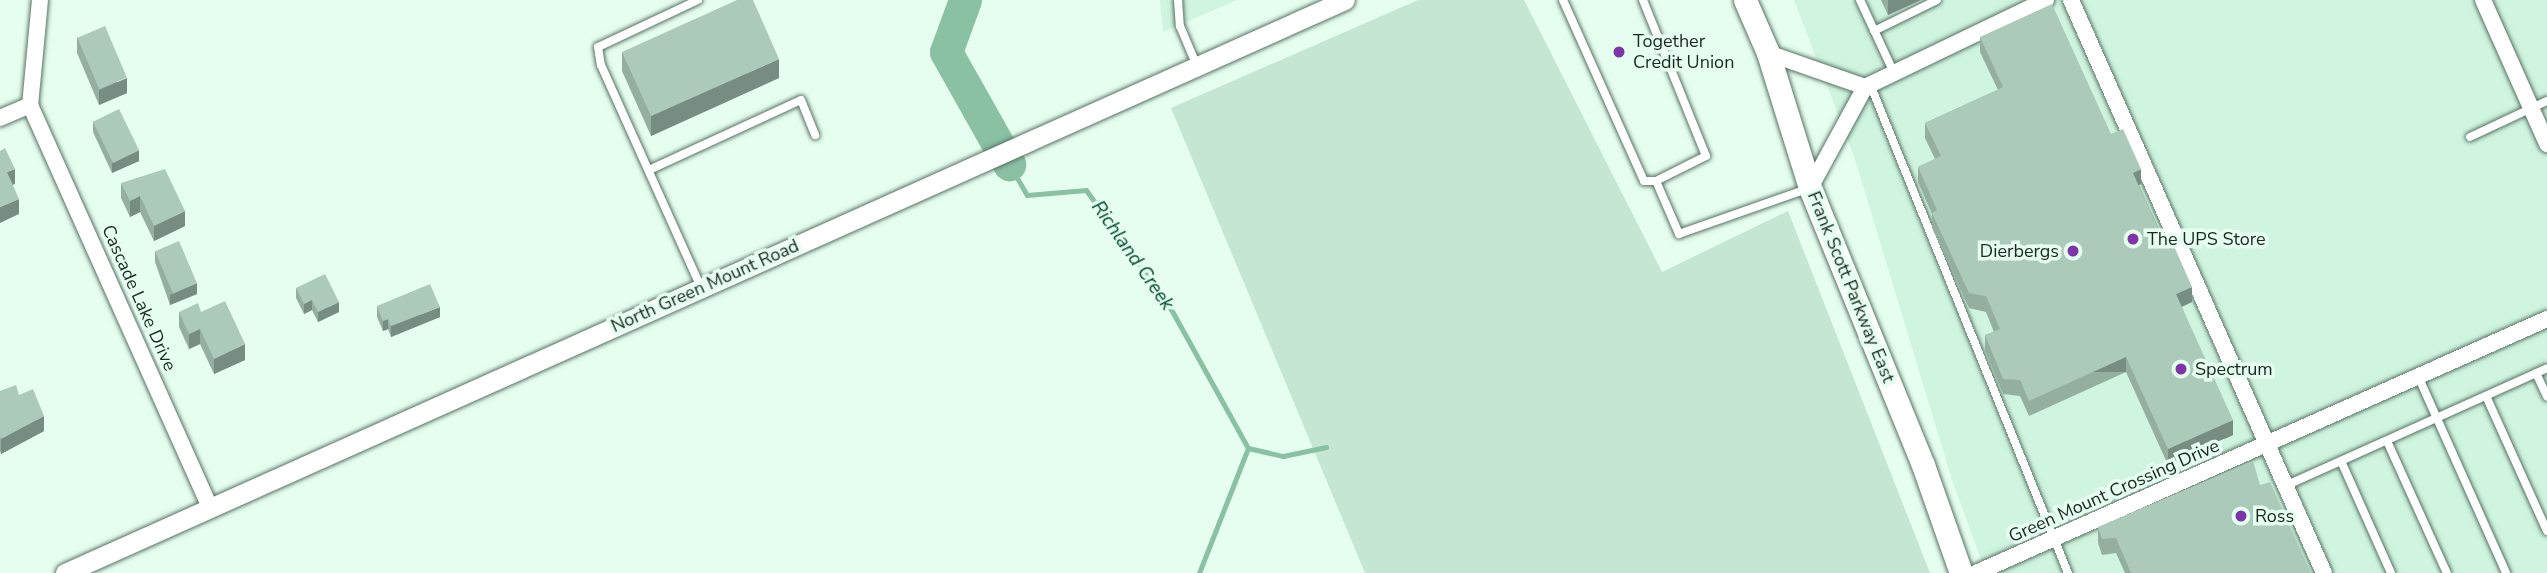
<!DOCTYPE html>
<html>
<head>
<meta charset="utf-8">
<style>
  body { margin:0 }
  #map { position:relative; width:2547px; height:573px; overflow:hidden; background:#e5fef0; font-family:"Nunito Sans",sans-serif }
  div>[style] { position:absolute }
  .built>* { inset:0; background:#cff5e0 }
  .green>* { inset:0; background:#c4e6d3 }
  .stream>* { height:5px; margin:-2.5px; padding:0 2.5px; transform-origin:2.5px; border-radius:2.5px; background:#8ac1a3 }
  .river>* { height:33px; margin:-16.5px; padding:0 16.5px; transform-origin:16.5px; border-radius:16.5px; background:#8ac1a3 }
  .roads { filter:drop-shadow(0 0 2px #587364) drop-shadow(0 0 2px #587364) }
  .service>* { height:8px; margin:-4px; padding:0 4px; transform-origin:4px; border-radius:4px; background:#fff }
  .minor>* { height:16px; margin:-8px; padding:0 8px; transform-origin:8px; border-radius:8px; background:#fff }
  .tertiary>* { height:19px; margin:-9.5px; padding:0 9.5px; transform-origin:9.5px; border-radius:9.5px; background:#fff }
  .secondary>* { height:23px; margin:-11.5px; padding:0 11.5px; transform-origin:11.5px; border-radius:11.5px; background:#fff }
  .wall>* { inset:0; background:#94ae9f }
  .shaded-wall>* { inset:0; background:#788d82; transform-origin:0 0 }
  .building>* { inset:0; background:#accab9; transform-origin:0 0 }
  .dots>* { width:19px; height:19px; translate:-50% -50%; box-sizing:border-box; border:4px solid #e5fef0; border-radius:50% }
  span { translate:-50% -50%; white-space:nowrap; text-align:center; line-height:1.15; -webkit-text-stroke:7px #e5fef0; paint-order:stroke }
  .poi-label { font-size:18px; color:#1c2821 }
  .left { translate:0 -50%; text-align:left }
  .right { translate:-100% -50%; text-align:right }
  .street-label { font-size:18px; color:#1c2821 }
  .water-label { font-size:19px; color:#014a2f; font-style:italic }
</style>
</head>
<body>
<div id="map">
  <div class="built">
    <i style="clip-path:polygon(1160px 0,1237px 0,1163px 32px)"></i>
    <i style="clip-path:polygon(1794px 0,2547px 0,2547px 573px,1986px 573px,1952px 480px,1854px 156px)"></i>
  </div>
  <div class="green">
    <i style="clip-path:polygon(1418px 0,1524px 0,1662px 272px,1788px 211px,1930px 573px,1365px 573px,1171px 108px)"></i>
  </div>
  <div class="stream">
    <i style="left:1009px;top:164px;width:36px;rotate:60deg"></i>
    <i style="left:1027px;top:195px;width:59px;rotate:-4.8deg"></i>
    <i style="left:1086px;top:190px;width:148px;rotate:54.6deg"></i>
    <i style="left:1172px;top:311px;width:157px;rotate:61deg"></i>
    <i style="left:1248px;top:448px;width:36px;rotate:13deg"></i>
    <i style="left:1283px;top:456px;width:44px;rotate:-11.8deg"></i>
    <i style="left:1199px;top:573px;width:134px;rotate:-68.6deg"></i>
  </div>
  <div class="river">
    <i style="left:965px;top:0;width:55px;rotate:110.1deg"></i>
    <i style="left:946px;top:52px;width:129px;rotate:60.6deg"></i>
  </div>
  <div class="roads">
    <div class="service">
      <i style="left:698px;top:0;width:110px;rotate:154.8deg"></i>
      <i style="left:598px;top:47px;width:18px;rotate:81deg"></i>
      <i style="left:601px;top:65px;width:243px;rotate:65.8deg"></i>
      <i style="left:1178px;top:0;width:26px;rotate:86deg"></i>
      <i style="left:1180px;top:26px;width:43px;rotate:67deg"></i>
      <i style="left:1563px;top:0;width:198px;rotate:65.9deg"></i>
      <i style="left:1644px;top:181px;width:12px"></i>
      <i style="left:1656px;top:181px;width:56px;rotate:-26.6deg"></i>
      <i style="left:1706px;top:156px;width:168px;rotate:-112deg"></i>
      <i style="left:1860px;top:0;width:81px;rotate:65deg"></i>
      <i style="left:1874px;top:31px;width:70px;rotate:-26.2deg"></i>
      <i style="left:1870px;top:84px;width:528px;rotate:67.96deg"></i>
      <i style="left:2470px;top:137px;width:85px;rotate:-25.1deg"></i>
      <i style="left:649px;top:170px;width:167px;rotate:-24.7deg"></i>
      <i style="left:801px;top:100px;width:38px;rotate:68deg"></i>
      <i style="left:1656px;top:181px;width:58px;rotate:66.5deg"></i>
      <i style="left:1679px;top:234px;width:136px;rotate:-19.4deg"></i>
      <i style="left:2536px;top:373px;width:26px;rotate:65deg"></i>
      <i style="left:2418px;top:376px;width:216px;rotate:65.9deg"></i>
      <i style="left:2486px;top:396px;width:148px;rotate:65.7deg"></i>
      <i style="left:2387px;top:441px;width:145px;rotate:65.6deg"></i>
      <i style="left:2341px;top:461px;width:123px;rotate:65.9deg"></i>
      <i style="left:2285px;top:486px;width:287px;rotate:-24.2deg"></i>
    </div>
    <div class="minor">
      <i style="left:40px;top:0;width:105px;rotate:95.4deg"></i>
      <i style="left:30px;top:105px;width:441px;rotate:65.9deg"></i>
      <i style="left:2071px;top:0;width:626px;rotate:66.18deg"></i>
      <i style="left:2483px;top:0;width:158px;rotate:66deg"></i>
      <i style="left:1768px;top:53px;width:103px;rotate:19.3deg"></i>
      <i style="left:1865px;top:87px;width:201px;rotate:-25.7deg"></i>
      <i style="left:0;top:118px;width:33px;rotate:-23deg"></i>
      <i style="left:1810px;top:188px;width:115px;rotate:-61.4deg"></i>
      <i style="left:1976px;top:573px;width:625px;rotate:-23.98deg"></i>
    </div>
    <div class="tertiary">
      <i style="left:65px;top:573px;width:1402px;rotate:-24.12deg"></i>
    </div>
    <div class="secondary">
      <i style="left:1745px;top:0;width:58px;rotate:66.5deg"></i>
      <i style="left:1768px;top:53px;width:141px;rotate:72.7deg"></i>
      <i style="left:1810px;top:188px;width:299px;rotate:67.8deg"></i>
      <i style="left:1923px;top:465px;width:114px;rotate:70.6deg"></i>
    </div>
  </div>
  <div class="wall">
    <i style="clip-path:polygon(1881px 0,1921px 0,1888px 15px)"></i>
    <i style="clip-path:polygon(77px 37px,127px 93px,99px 105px,77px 53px)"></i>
    <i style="clip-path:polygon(1980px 37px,2111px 134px,2141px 184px,2139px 185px,2192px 302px,2182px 307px,2233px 435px,2168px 465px,2126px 372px,2029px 416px,2020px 396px,2003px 394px,1985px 351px,1985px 335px,1994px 332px,1986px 312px,1969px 308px,1932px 228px,1932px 214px,1918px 182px,1918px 167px,1935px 159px,1925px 138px,1925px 123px,1998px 90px,1980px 52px)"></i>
    <i style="clip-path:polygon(622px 52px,779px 78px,651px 136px,622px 71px)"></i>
    <i style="clip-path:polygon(93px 121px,139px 161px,112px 173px,93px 132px)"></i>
    <i style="clip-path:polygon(121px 183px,185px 226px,154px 241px,140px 212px,130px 217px,121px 198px)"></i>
    <i style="clip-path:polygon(155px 251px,197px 294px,170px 305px,155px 262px)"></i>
    <i style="clip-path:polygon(296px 288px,339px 312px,318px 322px,312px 310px,304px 314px,296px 298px)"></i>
    <i style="clip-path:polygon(377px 306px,440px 317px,391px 337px,388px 329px,383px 331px,377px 317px)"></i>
    <i style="clip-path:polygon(179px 312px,201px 312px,245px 360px,214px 374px,200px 344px,189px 349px,179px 327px)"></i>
    <i style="clip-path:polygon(0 391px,19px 395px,44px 431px,1px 454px,0 451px)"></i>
    <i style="clip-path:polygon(2260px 485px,2311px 573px,2125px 573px,2116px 553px,2102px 555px,2098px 543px,2098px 527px)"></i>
  </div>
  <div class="shaded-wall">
    <i style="clip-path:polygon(1888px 0,1921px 0,1888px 15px)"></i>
    <i style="clip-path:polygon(779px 59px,779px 78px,651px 136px,651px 116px)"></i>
    <i style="clip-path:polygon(127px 78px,127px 93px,99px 105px,99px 90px)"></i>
    <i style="clip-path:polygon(139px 150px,139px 161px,112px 173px,112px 163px)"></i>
    <i style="clip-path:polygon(15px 169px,15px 184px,7px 187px,7px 172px)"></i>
    <i style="clip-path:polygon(2141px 169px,2141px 184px,2133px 188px,2133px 173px)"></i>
    <i style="clip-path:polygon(140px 196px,140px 212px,130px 217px,130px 201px)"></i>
    <i style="clip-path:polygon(19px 199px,19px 214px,0 223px,0 207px)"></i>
    <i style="clip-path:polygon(185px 211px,185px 226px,154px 241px,154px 226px)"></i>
    <i style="clip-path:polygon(197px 283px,197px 294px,170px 305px,170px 295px)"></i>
    <i style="clip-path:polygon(2192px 287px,2192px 302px,2176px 309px,2176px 294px)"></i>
    <i style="clip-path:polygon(312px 300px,312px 310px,304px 314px,304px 304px)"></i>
    <i style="clip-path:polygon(339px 302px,339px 312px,318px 322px,318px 312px)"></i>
    <i style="clip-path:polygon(440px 307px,440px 317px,391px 337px,391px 326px)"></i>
    <i style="clip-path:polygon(388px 319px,388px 329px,383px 331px,383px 321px)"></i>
    <i style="clip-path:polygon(200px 329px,200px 344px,189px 349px,189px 334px)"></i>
    <i style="clip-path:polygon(245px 344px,245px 360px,214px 374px,214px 359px)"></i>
    <i style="left:2126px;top:357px;width:15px;height:107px;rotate:90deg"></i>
    <i style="clip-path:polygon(44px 416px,44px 431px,1px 454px,1px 439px)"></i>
    <i style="clip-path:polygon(2233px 420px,2233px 435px,2168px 465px,2168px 449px)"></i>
  </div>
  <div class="building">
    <i style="clip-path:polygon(737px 0,753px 0,779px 59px,651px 116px,622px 52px)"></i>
    <i style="clip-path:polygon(2052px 4px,2111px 134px,2123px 129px,2141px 169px,2133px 173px,2167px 248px,2174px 246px,2192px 287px,2176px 294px,2233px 420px,2168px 449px,2126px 357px,2029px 401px,2020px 380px,2003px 379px,1985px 335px,2000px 329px,1986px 296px,1969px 293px,1932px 213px,1937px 210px,1918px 167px,1941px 156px,1925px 123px,2003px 87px,1980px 37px)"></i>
    <i style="left:105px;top:26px;width:56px;height:30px;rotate:67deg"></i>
    <i style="left:119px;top:109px;width:46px;height:29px;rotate:64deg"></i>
    <i style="clip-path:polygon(5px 148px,15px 169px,7px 172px,19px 199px,0 207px,0 151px)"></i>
    <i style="clip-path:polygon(165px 169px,185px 211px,154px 226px,140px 196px,130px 201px,121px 183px)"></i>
    <i style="left:179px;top:241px;width:46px;height:26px;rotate:67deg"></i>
    <i style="clip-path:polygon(325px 274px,339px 302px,318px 312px,312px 300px,304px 304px,296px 288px)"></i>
    <i style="clip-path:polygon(430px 284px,440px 307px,391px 326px,388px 319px,383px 321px,377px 306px)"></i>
    <i style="clip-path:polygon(225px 301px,245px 344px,214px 359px,200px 329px,189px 334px,179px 312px,198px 303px,201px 312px)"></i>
    <i style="clip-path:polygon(16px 385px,19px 395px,33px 389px,44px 416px,1px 439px,0 436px,0 391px)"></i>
    <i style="clip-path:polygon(2253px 461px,2260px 485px,2270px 482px,2311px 573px,2131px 573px,2116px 538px,2102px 539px,2098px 527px)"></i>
  </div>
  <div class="dots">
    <i style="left:1619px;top:52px;background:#7e35a7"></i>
    <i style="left:2133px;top:239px;background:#7e35a7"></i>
    <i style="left:2073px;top:251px;background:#7e35a7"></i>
    <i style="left:2181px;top:369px;background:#7e35a7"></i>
    <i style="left:2241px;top:516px;background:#7e35a7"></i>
  </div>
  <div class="poi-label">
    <span class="left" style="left:1633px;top:52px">Together<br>Credit Union</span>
    <span class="left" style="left:2147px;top:239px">The UPS Store</span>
    <span class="right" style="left:2059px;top:251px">Dierbergs</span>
    <span class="left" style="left:2195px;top:369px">Spectrum</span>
    <span class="left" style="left:2255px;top:516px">Ross</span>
  </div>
  <div class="street-label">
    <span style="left:705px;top:286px;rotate:-24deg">North Green Mount Road</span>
    <span style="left:1851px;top:287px;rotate:68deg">Frank Scott Parkway East</span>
    <span style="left:139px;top:298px;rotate:66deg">Cascade Lake Drive</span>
    <span style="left:2114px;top:491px;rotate:-24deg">Green Mount Crossing Drive</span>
  </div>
  <div class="water-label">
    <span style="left:1132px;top:256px;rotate:55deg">Richland Creek</span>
  </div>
</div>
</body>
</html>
